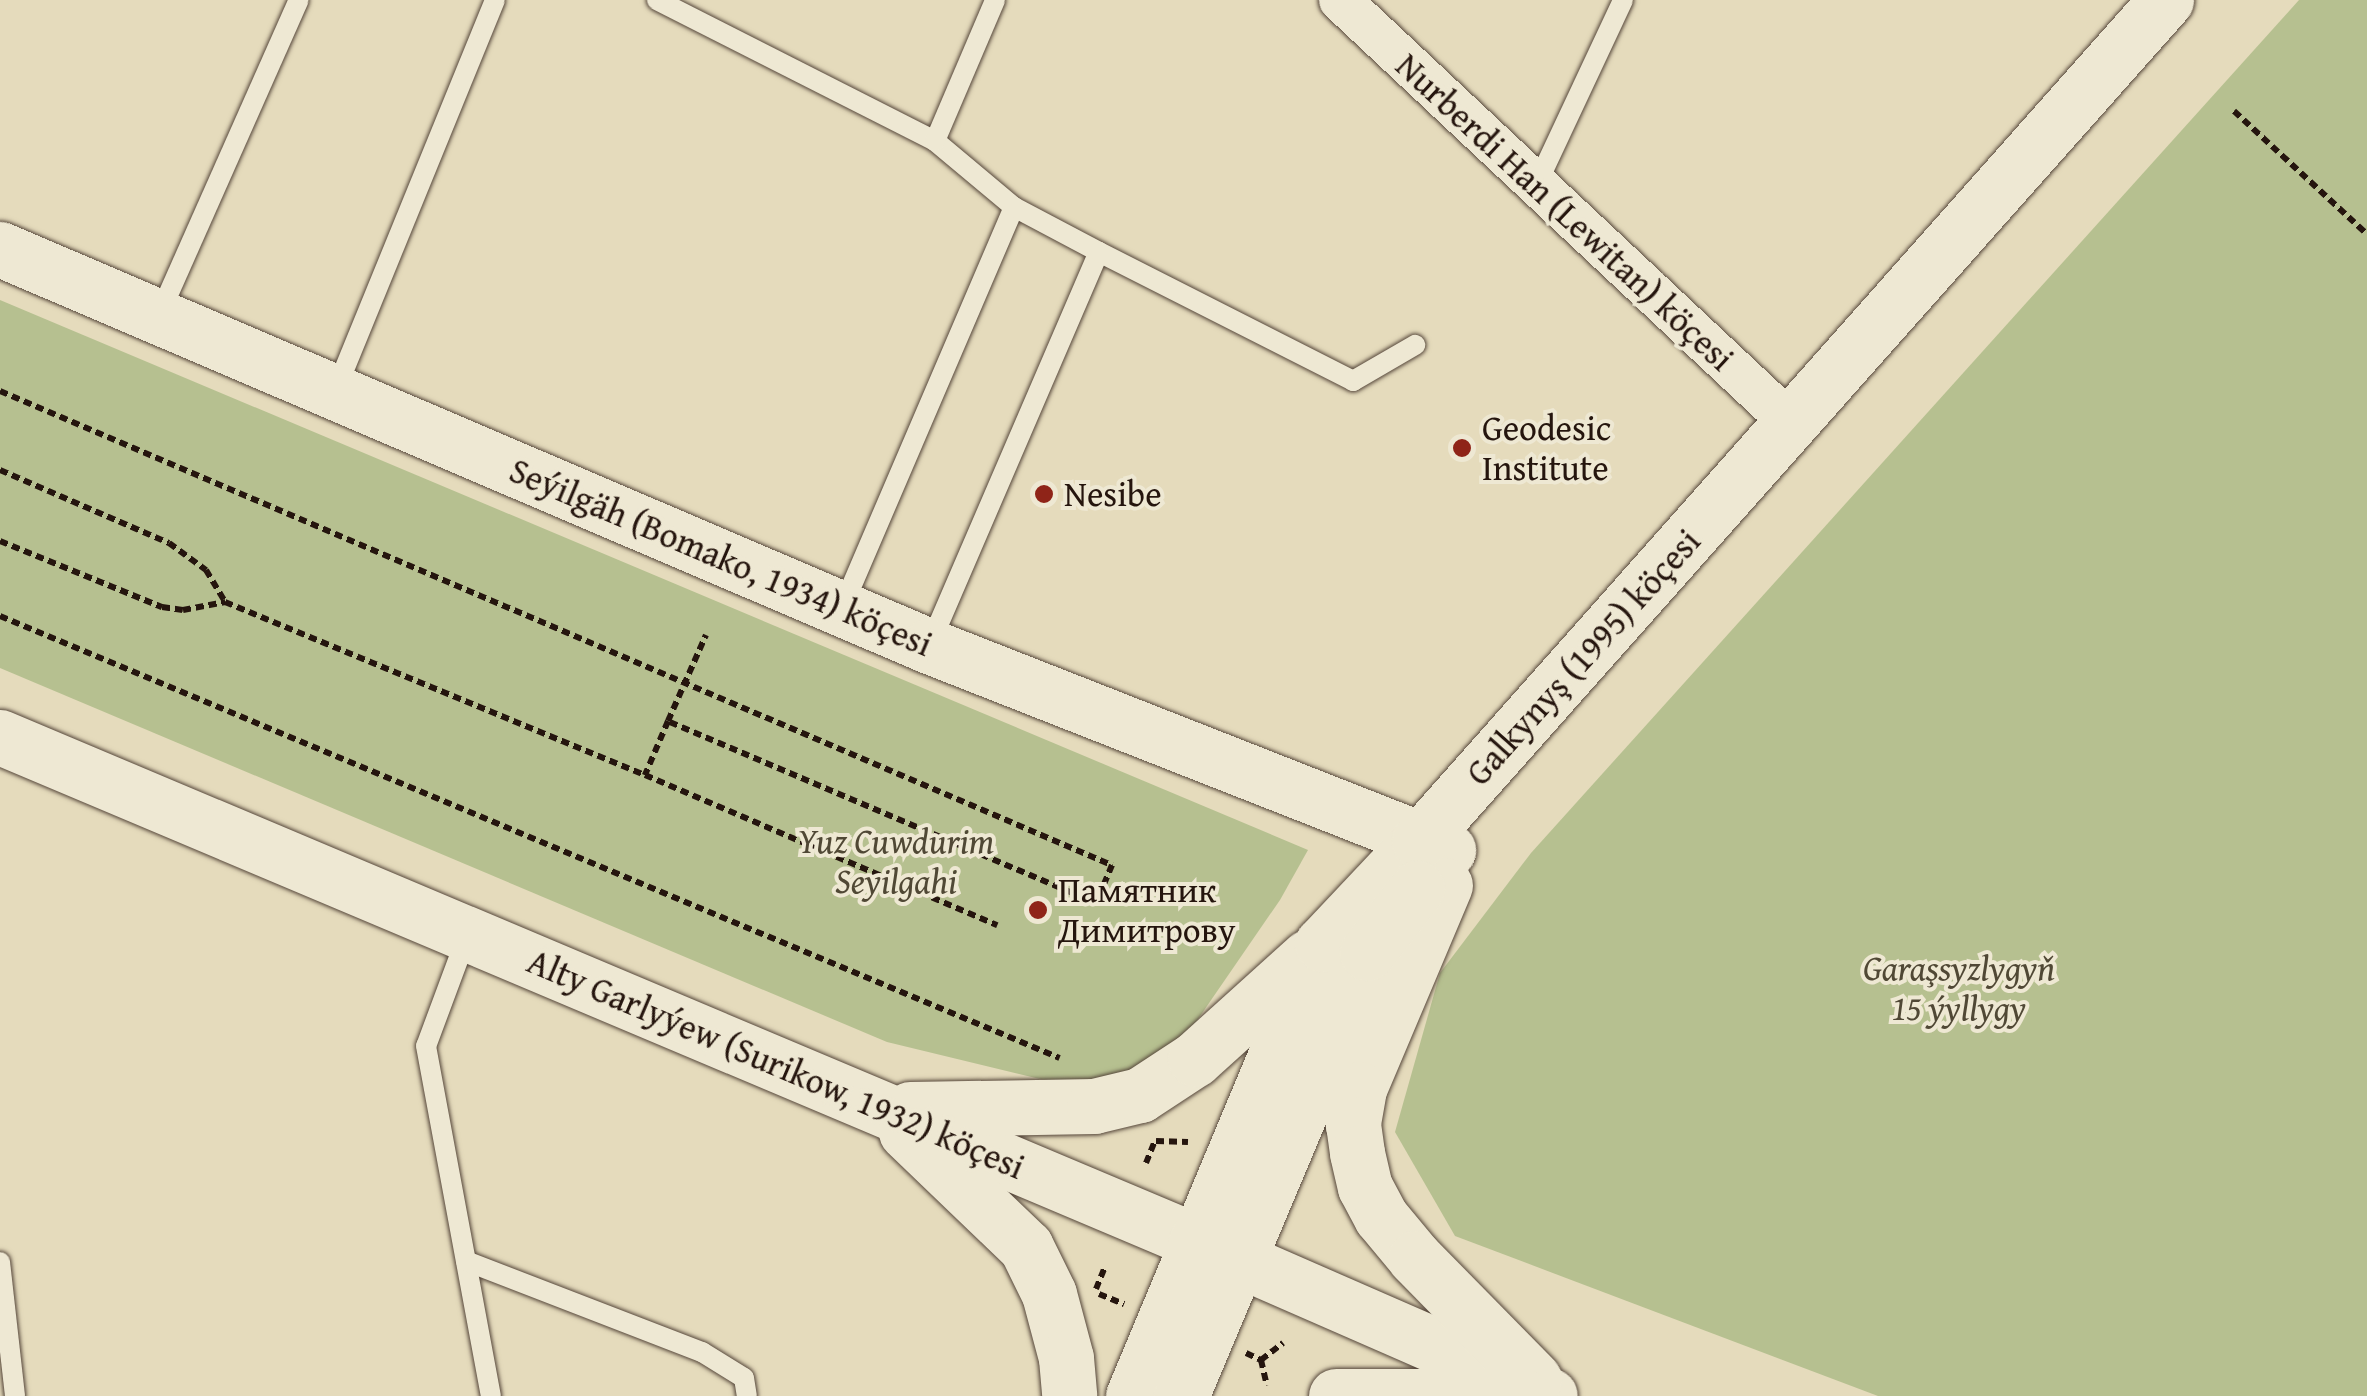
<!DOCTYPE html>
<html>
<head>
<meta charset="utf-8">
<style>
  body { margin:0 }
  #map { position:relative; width:2367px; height:1396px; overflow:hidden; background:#e5dbbc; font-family:"Gentium Book Plus",serif }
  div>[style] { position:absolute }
  .green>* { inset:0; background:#b6c090 }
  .path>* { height:6px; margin-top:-3px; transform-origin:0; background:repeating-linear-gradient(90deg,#25150e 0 8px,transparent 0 13px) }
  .roads { filter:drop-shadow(0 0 2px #55463a) drop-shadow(0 0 2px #55463a) }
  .lane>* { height:20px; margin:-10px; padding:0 10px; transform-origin:10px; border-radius:10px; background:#eee8d3 }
  .street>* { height:42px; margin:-21px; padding:0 21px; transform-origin:21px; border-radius:21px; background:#eee8d3 }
  .secondary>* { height:55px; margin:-27.5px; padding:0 27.5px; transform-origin:27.5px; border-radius:27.5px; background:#eee8d3 }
  .dots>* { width:28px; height:28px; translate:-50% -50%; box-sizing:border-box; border:5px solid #eee8d3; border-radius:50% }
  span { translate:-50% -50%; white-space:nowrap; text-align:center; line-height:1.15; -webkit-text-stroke:8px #eee8d3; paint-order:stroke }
  .street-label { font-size:35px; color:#25150e }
  .poi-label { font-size:35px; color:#25150e }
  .left { translate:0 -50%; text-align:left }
  .park-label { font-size:35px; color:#504835; font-style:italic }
</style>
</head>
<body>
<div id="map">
  <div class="green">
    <i style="clip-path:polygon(2299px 0,2367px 0,2367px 1396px,1878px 1396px,1455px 1236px,1395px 1132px,1440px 973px,1531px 853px)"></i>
    <i style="clip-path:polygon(0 300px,1308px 850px,1280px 900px,1185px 1038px,1094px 1092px,887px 1042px,0 668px)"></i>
  </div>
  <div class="path">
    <i style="left:2234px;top:111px;width:181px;rotate:42.8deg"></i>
    <i style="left:0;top:391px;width:1209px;rotate:23.09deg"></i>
    <i style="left:1112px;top:865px;width:41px;rotate:112.8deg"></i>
    <i style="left:1096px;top:903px;width:465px;rotate:-157deg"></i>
    <i style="left:668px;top:721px;width:59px;rotate:113.1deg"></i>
    <i style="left:645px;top:775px;width:383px;rotate:23.1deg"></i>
    <i style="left:0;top:470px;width:184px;rotate:23.4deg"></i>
    <i style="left:169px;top:543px;width:46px;rotate:36.1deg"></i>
    <i style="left:206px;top:570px;width:37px;rotate:59deg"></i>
    <i style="left:0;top:541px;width:175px;rotate:22.2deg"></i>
    <i style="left:162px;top:607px;width:21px;rotate:8deg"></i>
    <i style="left:183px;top:610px;width:43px;rotate:-10.8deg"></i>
    <i style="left:225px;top:602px;width:454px;rotate:22.4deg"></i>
    <i style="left:0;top:616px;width:1148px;rotate:22.64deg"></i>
    <i style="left:668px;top:721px;width:94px;rotate:-66.2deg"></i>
    <i style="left:1156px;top:1141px;width:32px;rotate:2deg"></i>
    <i style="left:1146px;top:1163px;width:24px;rotate:-68deg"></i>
    <i style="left:1096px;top:1289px;width:24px;rotate:-68deg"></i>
    <i style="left:1099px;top:1294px;width:27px;rotate:22deg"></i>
    <i style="left:1246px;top:1353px;width:17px;rotate:25deg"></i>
    <i style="left:1261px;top:1360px;width:28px;rotate:-38deg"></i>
    <i style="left:1261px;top:1360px;width:26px;rotate:77deg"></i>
  </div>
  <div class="roads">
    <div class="lane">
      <i style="left:657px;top:0;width:312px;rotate:26.9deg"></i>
      <i style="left:935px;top:141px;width:103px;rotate:39.9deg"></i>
      <i style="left:1014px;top:207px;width:434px;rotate:113.2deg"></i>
      <i style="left:935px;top:141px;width:153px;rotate:-66.9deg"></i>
      <i style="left:1536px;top:186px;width:205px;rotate:-64.9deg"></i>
      <i style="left:1014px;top:207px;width:96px;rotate:27.9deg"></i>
      <i style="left:160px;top:313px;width:342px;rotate:-66.1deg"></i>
      <i style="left:335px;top:392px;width:423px;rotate:-67.8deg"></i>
      <i style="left:930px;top:644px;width:427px;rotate:-66.7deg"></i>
      <i style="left:1099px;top:252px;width:285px;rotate:26.9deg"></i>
      <i style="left:1353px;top:381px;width:72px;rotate:-30.1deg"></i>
      <i style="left:467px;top:936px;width:117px;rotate:110.4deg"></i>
      <i style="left:426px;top:1046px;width:356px;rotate:79.5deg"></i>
      <i style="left:466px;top:1261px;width:253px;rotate:21.1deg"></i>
      <i style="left:702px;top:1352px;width:49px;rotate:31.8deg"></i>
      <i style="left:744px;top:1378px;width:18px;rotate:81deg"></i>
      <i style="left:0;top:1262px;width:135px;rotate:83.6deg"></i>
    </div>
    <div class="street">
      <i style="left:1340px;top:0;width:618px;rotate:43.17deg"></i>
    </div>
    <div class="secondary">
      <i style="left:0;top:249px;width:1010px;rotate:23.14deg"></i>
      <i style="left:929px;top:646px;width:558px;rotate:21.46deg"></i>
      <i style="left:0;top:737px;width:1298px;rotate:22.85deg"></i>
      <i style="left:1196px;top:1241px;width:386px;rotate:23.6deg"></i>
      <i style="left:1445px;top:885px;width:221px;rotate:112.9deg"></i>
      <i style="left:1359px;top:1089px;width:36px;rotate:100deg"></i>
      <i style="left:1353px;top:1124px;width:29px;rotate:82deg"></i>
      <i style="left:1357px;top:1153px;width:35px;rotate:77deg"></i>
      <i style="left:1365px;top:1187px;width:34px;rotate:62deg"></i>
      <i style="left:1381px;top:1217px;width:53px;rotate:50.3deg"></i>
      <i style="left:1415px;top:1258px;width:170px;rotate:45.5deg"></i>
      <i style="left:910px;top:1109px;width:184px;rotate:-0.9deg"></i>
      <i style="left:1094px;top:1106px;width:47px;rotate:-13.4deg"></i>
      <i style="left:1140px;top:1095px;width:66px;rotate:-33.2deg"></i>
      <i style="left:1195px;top:1059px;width:152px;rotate:-42.1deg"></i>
      <i style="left:906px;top:1132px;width:166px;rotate:43.8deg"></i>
      <i style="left:1026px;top:1247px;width:52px;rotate:63.9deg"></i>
      <i style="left:1049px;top:1294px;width:66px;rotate:75.1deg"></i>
      <i style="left:1066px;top:1358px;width:38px;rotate:85deg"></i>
      <i style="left:1133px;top:1396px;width:490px;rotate:-67.3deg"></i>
      <i style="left:1322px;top:944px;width:141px;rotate:-46.7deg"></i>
      <i style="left:1419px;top:841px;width:1125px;rotate:-48.39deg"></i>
      <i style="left:1181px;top:1396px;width:480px;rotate:-67.2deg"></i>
      <i style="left:1367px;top:953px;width:82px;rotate:-52.4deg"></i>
      <i style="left:1336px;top:1396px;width:187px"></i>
    </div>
  </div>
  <div class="dots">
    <i style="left:1462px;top:448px;background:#8f2418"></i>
    <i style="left:1044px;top:494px;background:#8f2418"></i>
    <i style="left:1038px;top:910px;background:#8f2418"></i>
  </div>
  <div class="street-label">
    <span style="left:1565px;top:212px;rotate:43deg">Nurberdi Han (Lewitan) köçesi</span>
    <span style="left:721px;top:557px;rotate:23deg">Seýilgäh (Bomako, 1934) köçesi</span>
    <span style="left:1583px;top:657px;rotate:-48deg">Galkynyş (1995) köçesi</span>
    <span style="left:776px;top:1064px;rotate:23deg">Alty Garlyýew (Surikow, 1932) köçesi</span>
  </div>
  <div class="poi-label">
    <span class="left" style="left:1482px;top:448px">Geodesic<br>Institute</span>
    <span class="left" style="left:1064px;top:494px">Nesibe</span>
    <span class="left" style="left:1058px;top:910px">Памятник<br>Димитрову</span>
  </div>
  <div class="park-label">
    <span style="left:896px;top:861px">Yuz Cuwdurim<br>Seyilgahi</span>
    <span style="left:1959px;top:988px">Garaşsyzlygyň<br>15 ýyllygy</span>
  </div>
</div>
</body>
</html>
